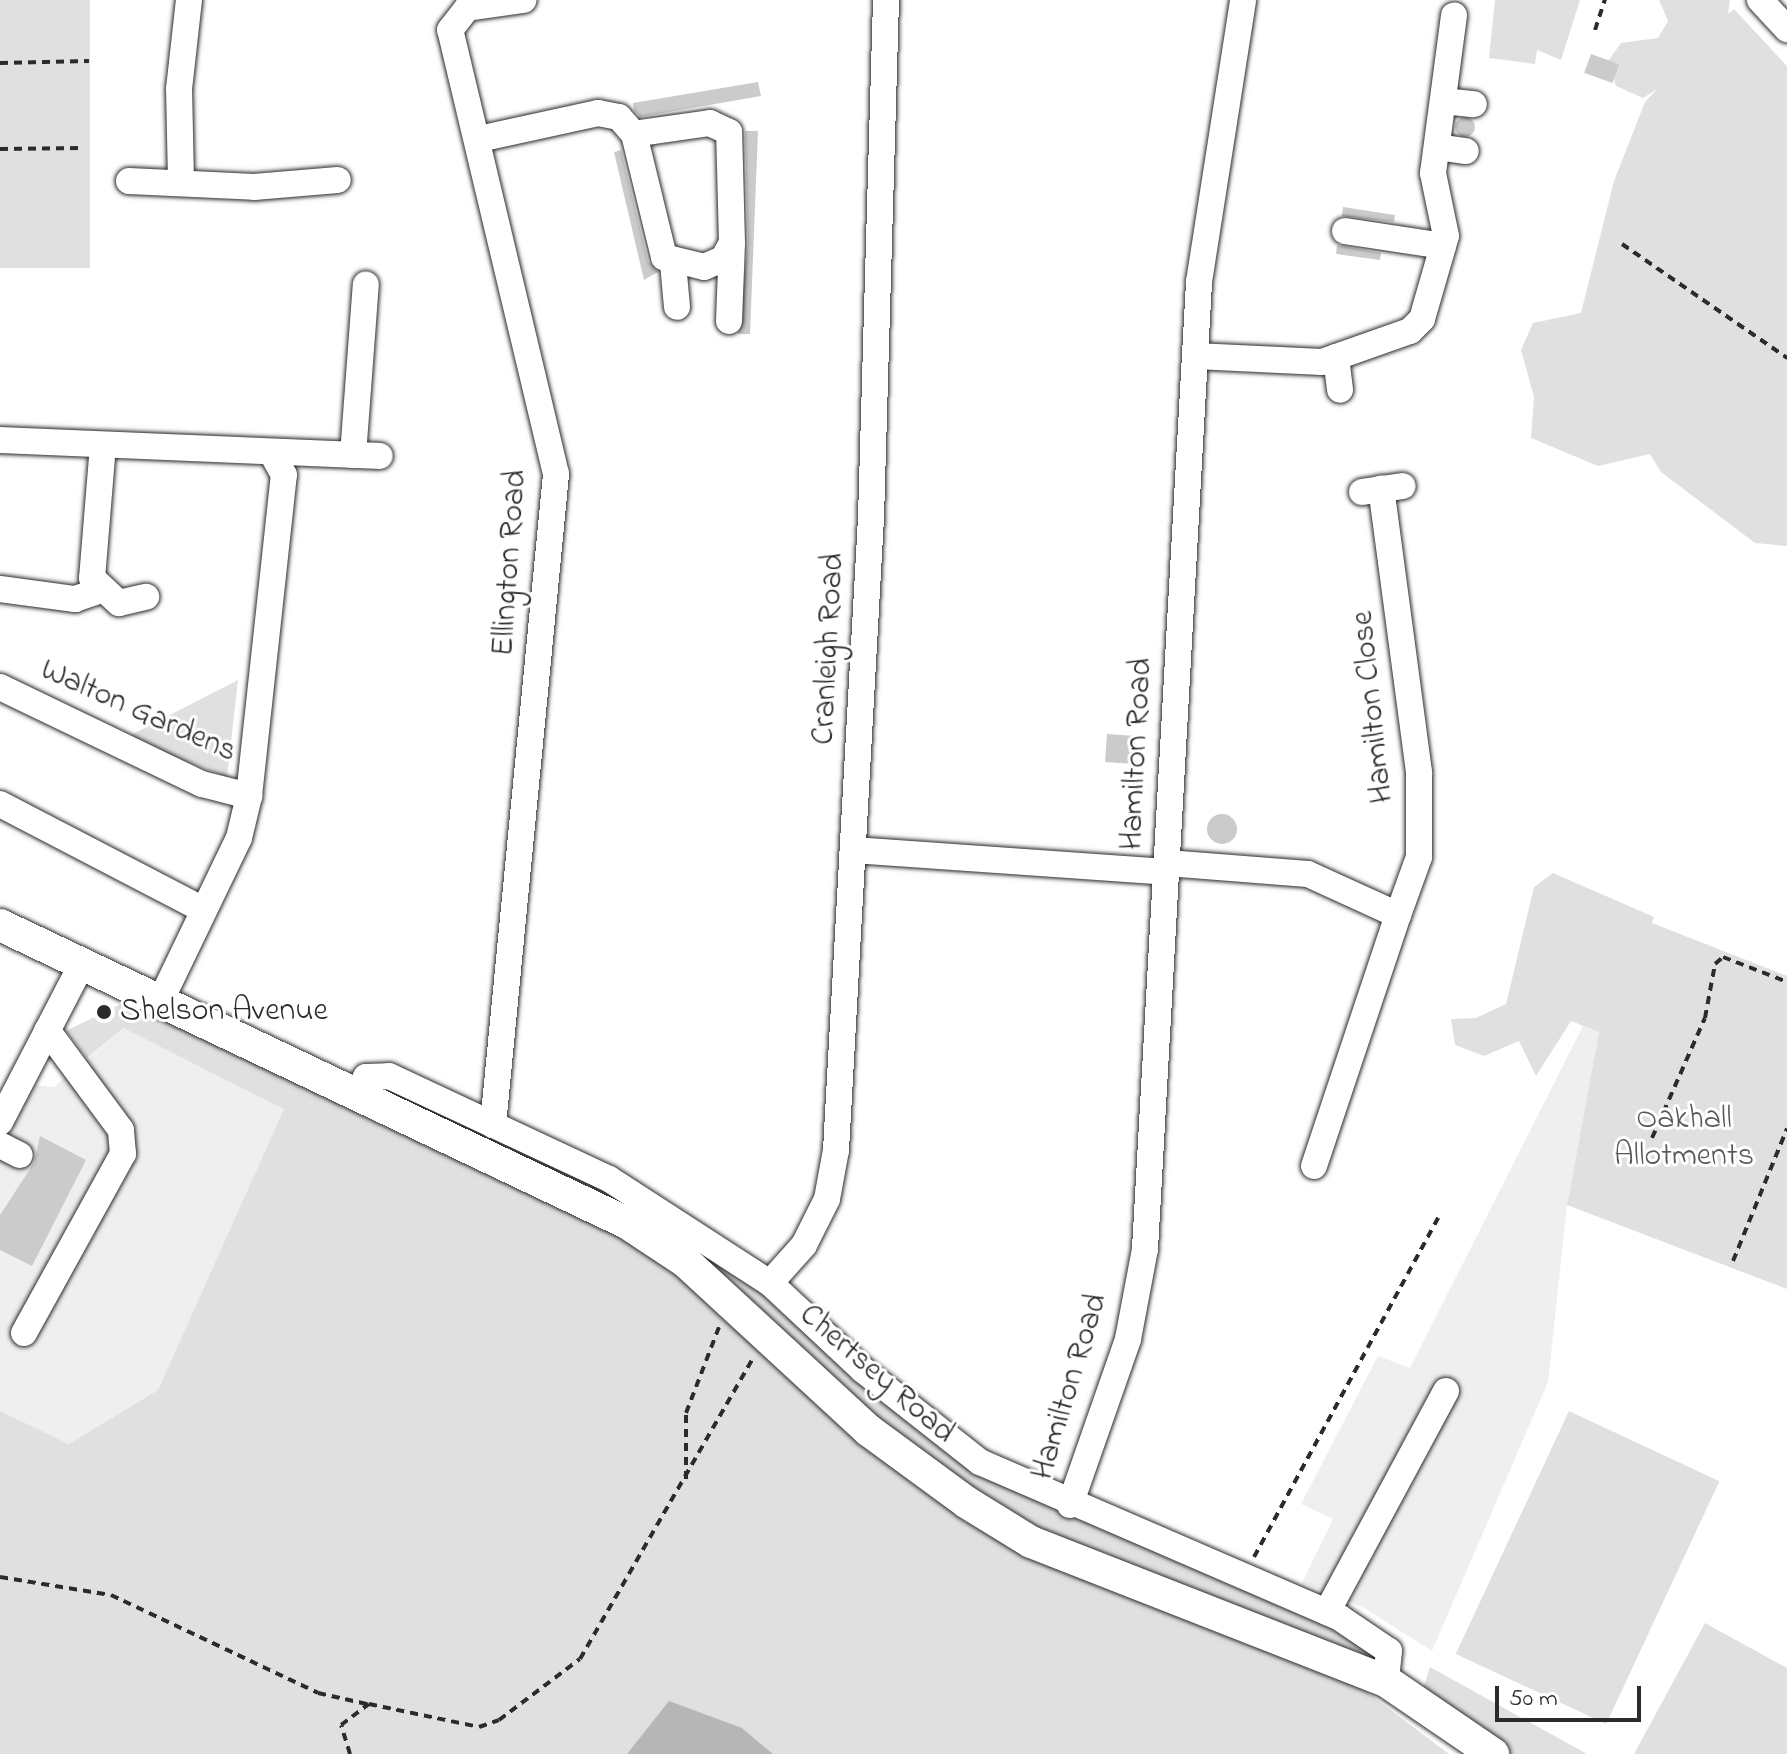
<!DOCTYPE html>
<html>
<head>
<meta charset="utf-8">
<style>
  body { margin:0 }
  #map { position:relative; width:1787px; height:1754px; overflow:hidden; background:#fff; font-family:"Indie Flower",sans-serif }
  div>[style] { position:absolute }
  .built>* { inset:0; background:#efefef }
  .green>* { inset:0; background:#e0e0e0; transform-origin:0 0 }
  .water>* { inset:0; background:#b6b6b6 }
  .building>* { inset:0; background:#cbcbcb; transform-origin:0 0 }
  .round { border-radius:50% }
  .path>* { height:4px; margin-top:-2px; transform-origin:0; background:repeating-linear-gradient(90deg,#2b2b2b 0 8px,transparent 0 14px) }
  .roads { filter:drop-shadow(0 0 2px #2b2b2b) drop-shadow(0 0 2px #2b2b2b) }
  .minor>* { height:26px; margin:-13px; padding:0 13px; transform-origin:13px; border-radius:13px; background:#fff }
  .major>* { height:32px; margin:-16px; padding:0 16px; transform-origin:16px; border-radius:16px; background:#fff }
  .dots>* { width:22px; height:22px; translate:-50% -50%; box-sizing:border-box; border:4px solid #fff; border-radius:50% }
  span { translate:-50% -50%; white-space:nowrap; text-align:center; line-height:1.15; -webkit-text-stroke:6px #fff; paint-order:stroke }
  .street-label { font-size:32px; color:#2b2b2b }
  .poi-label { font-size:32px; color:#2b2b2b }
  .left { translate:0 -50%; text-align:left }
  .park-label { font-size:32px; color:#585858 }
  .scale { position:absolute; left:1495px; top:1686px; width:146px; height:36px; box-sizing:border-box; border:4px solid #2b2b2b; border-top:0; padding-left:10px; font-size:24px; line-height:28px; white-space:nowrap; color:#2b2b2b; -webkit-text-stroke:6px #fff; paint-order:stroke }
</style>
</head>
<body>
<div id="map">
  <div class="built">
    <i style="clip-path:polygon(1583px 1026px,1599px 1032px,1567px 1205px,1548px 1382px,1432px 1651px,1364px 1608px,1302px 1583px,1333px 1519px,1301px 1504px,1378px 1356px,1410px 1368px)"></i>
    <i style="clip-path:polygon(123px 1028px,285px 1109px,158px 1390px,69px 1444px,0 1411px,0 1156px,33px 1085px,54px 1087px)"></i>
  </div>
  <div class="green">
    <i style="left:0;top:0;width:90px;height:268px"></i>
    <i style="clip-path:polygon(1495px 0,1580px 0,1561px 60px,1537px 50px,1535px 64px,1489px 58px)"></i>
    <i style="clip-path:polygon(1659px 0,1730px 0,1728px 14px,1734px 9px,1787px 66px,1787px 546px,1755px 543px,1661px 472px,1650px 454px,1598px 466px,1531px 438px,1534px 397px,1521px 350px,1533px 323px,1581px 313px,1614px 181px,1645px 102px,1657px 89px,1643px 98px,1616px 86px,1608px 61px,1621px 43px,1658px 38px,1668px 21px)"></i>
    <i style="clip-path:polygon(238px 680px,227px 777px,125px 738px)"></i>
    <i style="clip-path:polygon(1553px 873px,1654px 917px,1652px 923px,1787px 976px,1787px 1289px,1567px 1205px,1599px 1032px,1571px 1021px,1536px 1076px,1519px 1041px,1484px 1056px,1455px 1045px,1451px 1019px,1476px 1018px,1506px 1004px,1534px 887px)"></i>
    <i style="clip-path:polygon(125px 1002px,653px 1249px,907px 1470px,1344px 1675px,1449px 1754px,773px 1754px,742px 1728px,627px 1754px,0 1754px,0 1411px,69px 1444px,158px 1390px,284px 1109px,123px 1028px,87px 1058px,66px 1031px)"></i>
    <i style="clip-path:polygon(376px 1073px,725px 1249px,951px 1441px,1340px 1618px,1390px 1672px,1031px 1542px,686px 1262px,360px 1088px)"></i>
    <i style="left:1569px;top:1411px;width:166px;height:268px;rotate:25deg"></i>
    <i style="clip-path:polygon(1705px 1623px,1787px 1668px,1787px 1754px,1634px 1754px)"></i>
    <i style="clip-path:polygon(1430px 1667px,1587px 1754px,1483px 1754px,1415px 1714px)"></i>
  </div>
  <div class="water">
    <i style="clip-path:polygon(669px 1701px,742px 1728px,773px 1754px,627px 1754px)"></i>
  </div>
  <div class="building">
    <i style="left:1591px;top:54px;width:30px;height:20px;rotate:20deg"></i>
    <i style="clip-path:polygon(758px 82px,761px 96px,640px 117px,634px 110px,633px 103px)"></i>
    <i class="round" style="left:1455px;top:117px;width:20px;height:20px"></i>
    <i style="clip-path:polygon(745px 131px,758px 131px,750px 334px,738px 334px,748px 244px)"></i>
    <i style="clip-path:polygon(621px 150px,648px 261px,658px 272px,644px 280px,614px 152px)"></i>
    <i style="clip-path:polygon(1343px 207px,1395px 215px,1394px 222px,1342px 216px)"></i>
    <i style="clip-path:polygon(1337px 245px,1381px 253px,1380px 260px,1336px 254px)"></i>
    <i style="left:1107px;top:734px;width:26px;height:28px;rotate:4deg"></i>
    <i class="round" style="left:1207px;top:814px;width:30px;height:30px"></i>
    <i style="clip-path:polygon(40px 1136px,86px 1160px,32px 1266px,0 1250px,0 1215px,34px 1163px)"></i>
  </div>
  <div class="path">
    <i style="left:1595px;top:30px;width:32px;rotate:-72deg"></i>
    <i style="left:0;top:63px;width:89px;rotate:-1.3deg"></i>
    <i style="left:0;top:149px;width:82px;rotate:-0.7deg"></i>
    <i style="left:1622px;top:244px;width:201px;rotate:34.6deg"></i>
    <i style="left:1652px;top:1138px;width:131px;rotate:-66.2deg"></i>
    <i style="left:1705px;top:1018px;width:55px;rotate:-79.5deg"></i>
    <i style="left:1715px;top:964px;width:11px;rotate:-41deg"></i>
    <i style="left:1723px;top:957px;width:69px;rotate:21.3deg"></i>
    <i style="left:1733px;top:1261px;width:143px;rotate:-67.8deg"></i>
    <i style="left:686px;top:1479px;width:66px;rotate:-90deg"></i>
    <i style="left:686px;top:1413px;width:92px;rotate:-69deg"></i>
    <i style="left:1254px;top:1557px;width:386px;rotate:-61.5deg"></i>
    <i style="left:0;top:1577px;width:112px;rotate:9.2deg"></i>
    <i style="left:111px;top:1595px;width:229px;rotate:25.3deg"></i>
    <i style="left:318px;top:1693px;width:50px;rotate:12.7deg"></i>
    <i style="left:350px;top:1754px;width:30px;rotate:-107deg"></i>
    <i style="left:341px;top:1725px;width:35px;rotate:-37deg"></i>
    <i style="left:369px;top:1704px;width:112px;rotate:11.8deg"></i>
    <i style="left:479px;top:1727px;width:21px;rotate:-19deg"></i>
    <i style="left:499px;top:1720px;width:101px;rotate:-37deg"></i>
    <i style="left:580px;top:1659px;width:349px;rotate:-60.1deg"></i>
  </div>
  <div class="roads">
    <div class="minor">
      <i style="left:1760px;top:0;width:40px;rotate:47deg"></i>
      <i style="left:1443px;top:101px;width:31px;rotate:6deg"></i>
      <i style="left:479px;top:139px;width:122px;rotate:-12.3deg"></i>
      <i style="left:598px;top:113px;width:21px;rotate:11deg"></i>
      <i style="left:619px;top:117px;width:23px;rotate:49deg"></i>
      <i style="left:634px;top:134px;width:127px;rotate:76.3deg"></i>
      <i style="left:664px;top:257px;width:41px;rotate:14deg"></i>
      <i style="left:704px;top:267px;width:21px;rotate:-23deg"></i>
      <i style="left:723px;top:259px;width:18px;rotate:-61deg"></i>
      <i style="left:732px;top:243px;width:111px;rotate:-91.5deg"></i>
      <i style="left:729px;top:132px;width:21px;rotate:-155deg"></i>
      <i style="left:710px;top:123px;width:77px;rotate:171.8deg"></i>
      <i style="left:1437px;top:147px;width:29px;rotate:8deg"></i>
      <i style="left:129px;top:181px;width:125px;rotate:2.7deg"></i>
      <i style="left:254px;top:187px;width:84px;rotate:-4.8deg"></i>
      <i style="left:181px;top:182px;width:93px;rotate:-91.2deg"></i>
      <i style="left:179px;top:89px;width:90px;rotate:-83.6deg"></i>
      <i style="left:1345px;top:231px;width:99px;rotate:8.7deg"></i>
      <i style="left:673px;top:263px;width:44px;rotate:84.8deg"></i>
      <i style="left:729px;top:321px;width:78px;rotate:-87.8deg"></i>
      <i style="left:1195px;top:356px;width:127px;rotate:2.7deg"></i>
      <i style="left:1322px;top:362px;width:93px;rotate:-19.4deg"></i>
      <i style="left:1410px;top:331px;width:17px;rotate:-45deg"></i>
      <i style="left:1422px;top:319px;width:86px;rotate:-73.9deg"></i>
      <i style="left:1446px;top:236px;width:64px;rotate:-101.7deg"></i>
      <i style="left:1433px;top:173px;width:159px;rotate:-82.4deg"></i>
      <i style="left:1336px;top:357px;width:33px;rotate:83deg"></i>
      <i style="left:0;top:440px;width:380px;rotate:2.4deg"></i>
      <i style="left:103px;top:445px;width:133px;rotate:94.7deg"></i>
      <i style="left:92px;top:578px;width:37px;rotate:43deg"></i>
      <i style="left:119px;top:603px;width:28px;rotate:-13deg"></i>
      <i style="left:353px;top:455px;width:171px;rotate:-85.7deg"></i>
      <i style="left:1362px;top:492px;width:41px;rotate:-8.3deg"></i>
      <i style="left:0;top:589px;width:76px;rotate:7.6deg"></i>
      <i style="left:75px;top:599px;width:24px;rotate:-19deg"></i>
      <i style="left:0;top:687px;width:224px;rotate:25.7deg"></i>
      <i style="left:202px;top:784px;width:49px;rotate:14.3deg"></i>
      <i style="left:0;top:804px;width:228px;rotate:27.5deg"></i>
      <i style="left:853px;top:850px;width:314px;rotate:4deg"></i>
      <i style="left:1167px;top:863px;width:141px;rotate:4.5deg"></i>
      <i style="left:1308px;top:874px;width:99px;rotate:24.5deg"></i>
      <i style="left:1398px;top:915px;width:62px;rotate:-70.1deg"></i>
      <i style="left:1419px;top:857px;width:85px;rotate:-90deg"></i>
      <i style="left:1419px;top:772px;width:286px;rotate:-97.6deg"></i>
      <i style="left:160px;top:1002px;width:182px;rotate:-64.3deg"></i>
      <i style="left:239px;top:838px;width:43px;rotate:-76.6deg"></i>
      <i style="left:249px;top:796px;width:323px;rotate:-83.8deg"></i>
      <i style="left:284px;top:475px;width:23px;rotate:-119deg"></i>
      <i style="left:357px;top:1096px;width:21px;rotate:-65deg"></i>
      <i style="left:366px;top:1077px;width:23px;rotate:-2deg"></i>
      <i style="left:389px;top:1076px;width:243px;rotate:25.1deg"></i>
      <i style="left:609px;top:1179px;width:192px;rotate:32.9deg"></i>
      <i style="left:770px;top:1283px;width:127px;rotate:43.1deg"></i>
      <i style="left:863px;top:1370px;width:149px;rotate:38.2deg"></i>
      <i style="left:980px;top:1462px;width:392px;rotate:23.4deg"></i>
      <i style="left:1340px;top:1618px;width:59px;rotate:34deg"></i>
      <i style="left:1389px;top:1651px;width:30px;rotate:96deg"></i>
      <i style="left:0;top:1122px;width:176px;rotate:-62.6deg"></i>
      <i style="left:493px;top:1125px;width:654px;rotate:-84.47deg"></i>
      <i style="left:556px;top:474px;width:456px;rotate:-103.4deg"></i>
      <i style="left:450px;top:30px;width:28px;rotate:-52deg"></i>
      <i style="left:467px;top:8px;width:57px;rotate:-8.1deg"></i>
      <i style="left:0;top:1145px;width:22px;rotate:27deg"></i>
      <i style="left:1314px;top:1166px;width:265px;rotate:-71.5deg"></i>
      <i style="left:770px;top:1283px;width:51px;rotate:-48.2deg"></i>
      <i style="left:804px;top:1245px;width:51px;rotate:-63.4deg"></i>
      <i style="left:827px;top:1199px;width:50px;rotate:-79.6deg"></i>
      <i style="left:836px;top:1150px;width:633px;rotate:-86.83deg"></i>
      <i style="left:871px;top:518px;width:518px;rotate:-88.34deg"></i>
      <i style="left:24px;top:1333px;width:205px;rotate:-61.1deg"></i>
      <i style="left:123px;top:1154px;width:24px;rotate:-95deg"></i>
      <i style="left:121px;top:1130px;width:124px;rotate:-126.5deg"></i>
      <i style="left:1070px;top:1505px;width:176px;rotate:-70.7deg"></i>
      <i style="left:1128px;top:1339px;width:92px;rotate:-79.3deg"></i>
      <i style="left:1145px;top:1249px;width:969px;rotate:-86.8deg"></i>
      <i style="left:1199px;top:282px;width:285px;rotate:-81.1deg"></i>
      <i style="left:1327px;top:1612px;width:251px;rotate:-61.7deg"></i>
    </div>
    <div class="major">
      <i style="left:0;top:925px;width:694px;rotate:25.42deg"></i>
      <i style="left:627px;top:1223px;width:71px;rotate:33.5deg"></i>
      <i style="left:686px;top:1262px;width:248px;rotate:42.7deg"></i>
      <i style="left:868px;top:1430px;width:122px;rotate:36.3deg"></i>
      <i style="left:966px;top:1502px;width:76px;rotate:31.6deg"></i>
      <i style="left:1031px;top:1542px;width:381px;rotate:21.4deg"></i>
      <i style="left:1386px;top:1681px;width:130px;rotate:34.3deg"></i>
    </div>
  </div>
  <div class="dots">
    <i style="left:104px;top:1012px;background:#2b2b2b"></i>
  </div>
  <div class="street-label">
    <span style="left:511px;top:563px;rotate:-86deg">Ellington Road</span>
    <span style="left:830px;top:649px;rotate:-87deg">Cranleigh Road</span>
    <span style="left:1374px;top:707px;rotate:-96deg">Hamilton Close</span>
    <span style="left:138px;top:712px;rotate:24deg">Walton Gardens</span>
    <span style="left:1138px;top:754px;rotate:-87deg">Hamilton Road</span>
    <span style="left:876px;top:1375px;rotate:41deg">Chertsey Road</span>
    <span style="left:1071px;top:1387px;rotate:-73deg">Hamilton Road</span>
  </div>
  <div class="poi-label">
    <span class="left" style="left:120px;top:1012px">Shelson Avenue</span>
  </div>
  <div class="park-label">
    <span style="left:1684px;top:1139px">Oakhall<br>Allotments</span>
  </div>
  <div class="scale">50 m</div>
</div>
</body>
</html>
